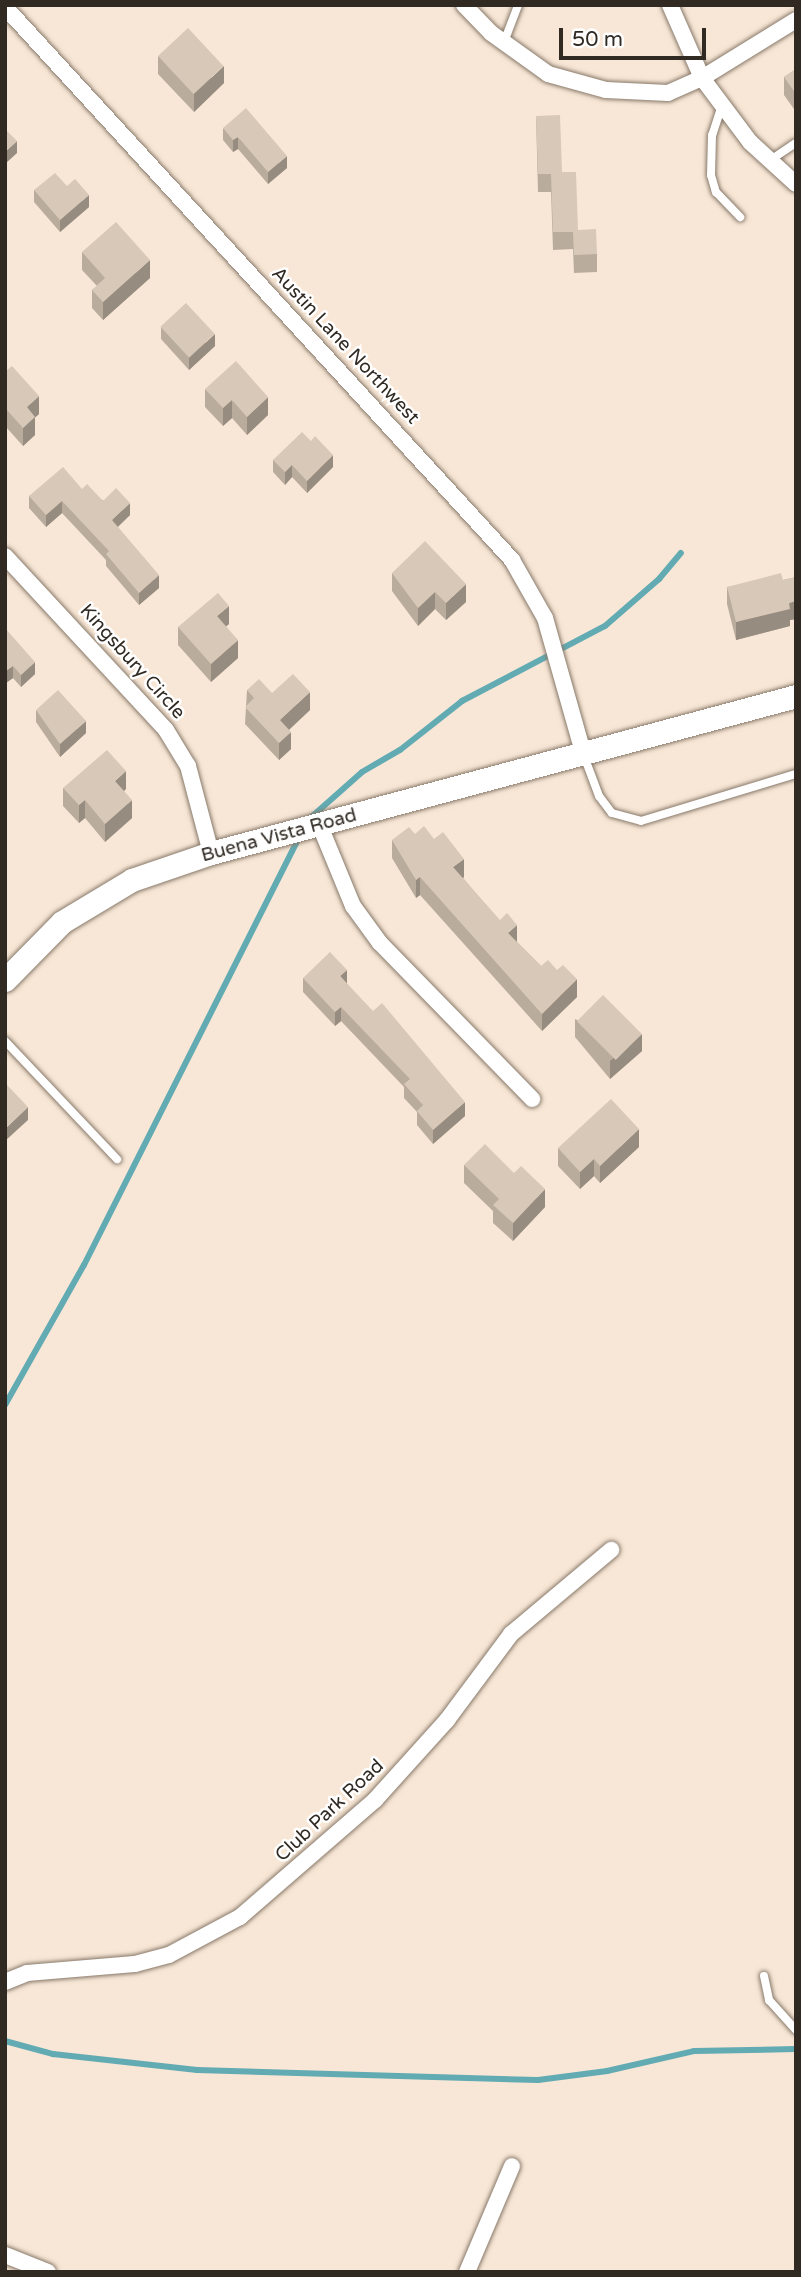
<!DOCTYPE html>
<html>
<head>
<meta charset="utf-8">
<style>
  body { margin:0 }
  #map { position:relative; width:801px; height:2277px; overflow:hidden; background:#f8e7d6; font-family:"Varela Round",sans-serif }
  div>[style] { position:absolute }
  .stream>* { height:6px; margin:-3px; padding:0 3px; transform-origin:3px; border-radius:3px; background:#62abb3 }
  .roads { filter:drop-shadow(0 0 2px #88796a) drop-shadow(0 0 2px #88796a) }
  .lane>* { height:8px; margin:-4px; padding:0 4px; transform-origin:4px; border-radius:4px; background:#fff }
  .street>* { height:16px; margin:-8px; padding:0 8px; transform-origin:8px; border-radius:8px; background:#fff }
  .secondary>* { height:23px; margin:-11.5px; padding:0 11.5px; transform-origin:11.5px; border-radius:11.5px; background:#fff }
  .wall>* { inset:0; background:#baac9d }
  .shaded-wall>* { inset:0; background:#978c80; transform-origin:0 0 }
  .building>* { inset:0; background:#d8c8b7; transform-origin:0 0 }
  span { translate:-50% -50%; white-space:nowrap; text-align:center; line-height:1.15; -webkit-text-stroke:5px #fff; paint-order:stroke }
  .street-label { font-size:19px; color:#302a23 }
  .frame { position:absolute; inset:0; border:7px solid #302a23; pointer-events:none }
  .scale { position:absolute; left:559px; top:28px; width:147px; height:32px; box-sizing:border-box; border:4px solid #302a23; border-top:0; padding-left:9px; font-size:21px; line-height:24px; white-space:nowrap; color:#302a23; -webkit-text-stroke:5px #fff; paint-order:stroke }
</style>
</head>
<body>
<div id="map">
  <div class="stream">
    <i style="left:308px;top:820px;width:72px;rotate:-41.6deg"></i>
    <i style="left:362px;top:772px;width:44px;rotate:-30.1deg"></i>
    <i style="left:400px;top:750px;width:79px;rotate:-38.3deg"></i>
    <i style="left:462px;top:701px;width:161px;rotate:-27.7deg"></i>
    <i style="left:605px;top:626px;width:72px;rotate:-41deg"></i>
    <i style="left:659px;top:579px;width:34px;rotate:-50deg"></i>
    <i style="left:5px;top:1405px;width:161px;rotate:-60.6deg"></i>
    <i style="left:84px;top:1265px;width:480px;rotate:-63.3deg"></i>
    <i style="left:5px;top:2041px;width:50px;rotate:15.2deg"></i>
    <i style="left:53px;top:2054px;width:145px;rotate:6.3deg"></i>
    <i style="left:197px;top:2070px;width:341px;rotate:1.7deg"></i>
    <i style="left:538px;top:2080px;width:70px;rotate:-7.4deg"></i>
    <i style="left:607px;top:2071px;width:89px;rotate:-12.9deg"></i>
    <i style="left:694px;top:2051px;width:102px;rotate:-1.1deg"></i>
  </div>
  <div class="roads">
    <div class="lane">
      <i style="left:504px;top:42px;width:40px;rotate:-69deg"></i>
      <i style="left:722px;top:105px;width:32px;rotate:108deg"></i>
      <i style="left:712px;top:135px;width:40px;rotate:91.4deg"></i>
      <i style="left:711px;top:175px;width:18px;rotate:74deg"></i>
      <i style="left:716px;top:192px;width:35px;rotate:46deg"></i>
      <i style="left:769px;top:161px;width:32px;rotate:-34deg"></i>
      <i style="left:584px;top:756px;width:43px;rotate:69.4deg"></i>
      <i style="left:599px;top:796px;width:21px;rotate:53deg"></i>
      <i style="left:612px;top:813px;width:30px;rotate:15deg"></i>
      <i style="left:641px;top:821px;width:162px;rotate:-16.9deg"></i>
      <i style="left:5px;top:1041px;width:163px;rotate:46.5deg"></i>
      <i style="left:764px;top:1976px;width:25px;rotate:78deg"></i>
      <i style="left:769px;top:2000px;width:40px;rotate:48deg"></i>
    </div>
    <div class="street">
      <i style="left:464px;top:5px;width:39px;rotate:46deg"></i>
      <i style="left:491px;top:33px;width:70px;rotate:35.7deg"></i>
      <i style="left:548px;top:74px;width:60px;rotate:15.4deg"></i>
      <i style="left:606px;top:90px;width:62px;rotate:2.8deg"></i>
      <i style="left:668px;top:93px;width:37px;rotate:-24deg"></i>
      <i style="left:702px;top:78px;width:110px;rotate:-31.7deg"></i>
      <i style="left:670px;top:5px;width:80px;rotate:66.3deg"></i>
      <i style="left:702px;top:78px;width:80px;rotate:53.1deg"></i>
      <i style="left:750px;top:142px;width:62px;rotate:42.4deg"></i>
      <i style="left:5px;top:7px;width:750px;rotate:47.48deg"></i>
      <i style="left:512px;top:560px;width:67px;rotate:60.4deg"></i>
      <i style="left:545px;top:618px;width:143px;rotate:74.2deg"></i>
      <i style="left:5px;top:556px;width:237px;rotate:47.2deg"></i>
      <i style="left:166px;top:730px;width:42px;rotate:58.6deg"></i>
      <i style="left:188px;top:766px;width:90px;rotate:75.2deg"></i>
      <i style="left:320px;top:826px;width:87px;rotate:67.6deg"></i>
      <i style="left:353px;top:906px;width:46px;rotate:53.9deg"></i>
      <i style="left:380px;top:943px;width:218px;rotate:45.7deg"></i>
      <i style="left:5px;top:1982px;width:24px;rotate:-22deg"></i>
      <i style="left:27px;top:1973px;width:108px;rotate:-4.8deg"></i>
      <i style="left:135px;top:1964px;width:35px;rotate:-15deg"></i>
      <i style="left:169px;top:1955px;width:81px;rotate:-28.2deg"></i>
      <i style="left:240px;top:1917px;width:179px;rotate:-40.9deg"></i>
      <i style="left:375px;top:1800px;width:108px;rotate:-48deg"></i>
      <i style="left:447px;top:1720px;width:107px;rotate:-53.3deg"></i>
      <i style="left:511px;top:1634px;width:131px;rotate:-40deg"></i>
      <i style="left:5px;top:2255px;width:46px;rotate:21.6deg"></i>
      <i style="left:467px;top:2272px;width:115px;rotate:-67deg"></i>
    </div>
    <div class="secondary">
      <i style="left:5px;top:980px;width:81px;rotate:-45.5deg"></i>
      <i style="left:62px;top:922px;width:82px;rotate:-31deg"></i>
      <i style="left:132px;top:880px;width:83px;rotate:-18.9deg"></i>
      <i style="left:211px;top:853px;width:606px;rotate:-15.02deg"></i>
    </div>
  </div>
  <div class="wall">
    <i style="clip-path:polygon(158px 56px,224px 83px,194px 112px,158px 74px)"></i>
    <i style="clip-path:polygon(796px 69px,796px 112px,784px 95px,784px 77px)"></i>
    <i style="clip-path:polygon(536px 116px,562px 172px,578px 230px,597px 254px,597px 272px,574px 273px,573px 249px,553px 250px,551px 192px,538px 192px)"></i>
    <i style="clip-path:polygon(223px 128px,287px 168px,268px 184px,238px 149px,233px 152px,223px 140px)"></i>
    <i style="clip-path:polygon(67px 186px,89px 207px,60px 232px,34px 202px,34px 190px)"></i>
    <i style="clip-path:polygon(82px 252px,150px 278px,103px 320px,92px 308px,92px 290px,97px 286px,82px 270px)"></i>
    <i style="clip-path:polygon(161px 327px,215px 346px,189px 370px,161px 339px)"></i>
    <i style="clip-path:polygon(5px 372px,39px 414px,35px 417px,35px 435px,23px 446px,6px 427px,5px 428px)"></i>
    <i style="clip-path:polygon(205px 389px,268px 415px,247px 435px,232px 418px,223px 426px,205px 407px)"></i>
    <i style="clip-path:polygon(311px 441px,333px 467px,307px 493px,292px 477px,285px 485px,273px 472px,273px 460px)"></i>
    <i style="clip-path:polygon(82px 489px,130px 515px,118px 527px,159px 588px,139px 605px,106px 566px,106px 560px,62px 513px,46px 527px,29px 508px,29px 496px)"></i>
    <i style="clip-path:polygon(392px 573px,466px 602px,446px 620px,435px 609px,418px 626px,392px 591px)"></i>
    <i style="clip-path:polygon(796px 577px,796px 619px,790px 620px,790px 626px,736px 640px,727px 604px,727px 587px,783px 580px)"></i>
    <i style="clip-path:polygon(229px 624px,226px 626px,238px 658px,211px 682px,178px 645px,178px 627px)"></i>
    <i style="clip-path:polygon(5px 628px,35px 674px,21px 687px,13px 678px,6px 683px,5px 682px)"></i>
    <i style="clip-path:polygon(247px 690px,272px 693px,310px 710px,289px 730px,291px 749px,279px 760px,245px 724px)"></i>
    <i style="clip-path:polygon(36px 710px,86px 733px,60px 757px,36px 722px)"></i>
    <i style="clip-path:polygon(63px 788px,126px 789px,124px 791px,132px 818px,105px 842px,85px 818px,79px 823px,63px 806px)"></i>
    <i style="clip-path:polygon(415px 834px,464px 877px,463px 878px,517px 942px,541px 966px,577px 997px,542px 1031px,420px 895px,416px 898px,392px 858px,392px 840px)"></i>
    <i style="clip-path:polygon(303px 978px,347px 984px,465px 1116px,433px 1144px,417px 1125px,417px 1112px,404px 1098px,404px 1087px,341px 1021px,335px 1026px,303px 992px)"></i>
    <i style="clip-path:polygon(575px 1019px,642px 1051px,610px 1079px,575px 1037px)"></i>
    <i style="clip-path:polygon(639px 1147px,600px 1183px,594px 1176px,580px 1189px,558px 1166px,558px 1148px)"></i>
    <i style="clip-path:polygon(464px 1165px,514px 1173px,545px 1207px,513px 1241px,493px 1223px,493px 1211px,464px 1183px)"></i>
  </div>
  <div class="shaded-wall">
    <i style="clip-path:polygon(224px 66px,224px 83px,194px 112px,194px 94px)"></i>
    <i style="clip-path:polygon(238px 137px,238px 149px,233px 152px,233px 140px)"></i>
    <i style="clip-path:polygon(17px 141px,17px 153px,5px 164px,5px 152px)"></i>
    <i style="clip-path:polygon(287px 156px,287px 168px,268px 184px,268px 172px)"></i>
    <i style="clip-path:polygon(89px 195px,89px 207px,60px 232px,60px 220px)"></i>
    <i style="clip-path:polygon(150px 260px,150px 278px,103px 320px,103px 302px)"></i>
    <i style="clip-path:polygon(215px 334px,215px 346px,189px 370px,189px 358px)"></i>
    <i style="clip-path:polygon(39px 396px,39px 414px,27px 425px,27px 407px)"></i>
    <i style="clip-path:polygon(268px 397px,268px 415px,247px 435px,247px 417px)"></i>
    <i style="clip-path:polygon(232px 400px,232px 418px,223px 426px,223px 408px)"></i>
    <i style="left:6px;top:409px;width:18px;height:1px;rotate:90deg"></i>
    <i style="clip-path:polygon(35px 417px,35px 435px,23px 446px,23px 428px)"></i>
    <i style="clip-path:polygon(333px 455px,333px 467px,307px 493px,307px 481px)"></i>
    <i style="clip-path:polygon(292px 465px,292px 477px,285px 485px,285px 472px)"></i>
    <i style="clip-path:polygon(62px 501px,62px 513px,46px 527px,46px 515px)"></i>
    <i style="clip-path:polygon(130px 503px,130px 515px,112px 532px,112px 520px)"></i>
    <i style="clip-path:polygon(159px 575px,159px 588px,139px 605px,139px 593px)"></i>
    <i style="clip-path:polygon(466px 584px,466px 602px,446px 620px,446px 603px)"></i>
    <i style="clip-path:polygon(435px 592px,435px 609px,418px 626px,418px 608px)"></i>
    <i style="clip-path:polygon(796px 601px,796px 619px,790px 620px,790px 626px,736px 640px,736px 622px)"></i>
    <i style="clip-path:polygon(229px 606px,229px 624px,217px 634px,217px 616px)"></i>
    <i style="clip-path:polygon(238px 640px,238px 658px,211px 682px,211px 664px)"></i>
    <i style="clip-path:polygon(35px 662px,35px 674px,21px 687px,21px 675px)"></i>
    <i style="clip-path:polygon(13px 666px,13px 678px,6px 683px,6px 671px)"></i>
    <i style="clip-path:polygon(310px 692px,310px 710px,280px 738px,280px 720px)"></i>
    <i style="clip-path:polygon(86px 721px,86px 733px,60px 757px,60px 744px)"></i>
    <i style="clip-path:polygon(291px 732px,291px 749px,279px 760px,279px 743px)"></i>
    <i style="clip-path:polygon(126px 771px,126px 789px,115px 799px,115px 781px)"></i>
    <i style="clip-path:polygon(85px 800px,85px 818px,79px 823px,79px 805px)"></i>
    <i style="clip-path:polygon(132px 800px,132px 818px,105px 842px,105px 824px)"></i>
    <i style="clip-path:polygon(464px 859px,464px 877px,453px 885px,453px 867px)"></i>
    <i style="clip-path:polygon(420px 877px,420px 895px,416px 898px,416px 880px)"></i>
    <i style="clip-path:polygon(517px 925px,517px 943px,508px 933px)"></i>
    <i style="clip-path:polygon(347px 970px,347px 984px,340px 976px)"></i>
    <i style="clip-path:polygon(577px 979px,577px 997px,542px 1031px,542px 1014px)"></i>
    <i style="clip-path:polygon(341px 1007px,341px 1021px,335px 1026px,335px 1012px)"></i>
    <i style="clip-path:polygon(642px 1034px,642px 1051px,610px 1079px,610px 1061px)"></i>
    <i style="clip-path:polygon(465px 1102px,465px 1116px,433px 1144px,433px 1130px)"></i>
    <i style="clip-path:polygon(28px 1107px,28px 1120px,5px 1141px,5px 1129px)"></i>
    <i style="clip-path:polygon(639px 1129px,639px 1147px,600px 1183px,600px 1166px)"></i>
    <i style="clip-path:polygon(594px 1159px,594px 1176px,580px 1189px,580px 1172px)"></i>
    <i style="clip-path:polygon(545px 1189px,545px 1207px,513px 1241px,513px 1223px)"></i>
  </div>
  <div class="building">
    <i style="left:188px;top:28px;width:52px;height:41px;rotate:47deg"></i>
    <i style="clip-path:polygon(796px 69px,796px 94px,784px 77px)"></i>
    <i style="clip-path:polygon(246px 108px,287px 156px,268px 172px,238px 137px,233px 140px,223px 128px)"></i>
    <i style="clip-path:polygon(560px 115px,562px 172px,576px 172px,578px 230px,596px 229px,597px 254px,574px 255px,573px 232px,553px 232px,551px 174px,538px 174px,536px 116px)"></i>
    <i style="clip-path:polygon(5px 129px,17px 141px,5px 152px)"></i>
    <i style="clip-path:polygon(55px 173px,67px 186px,75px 179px,89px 195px,60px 220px,34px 190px)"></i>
    <i style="clip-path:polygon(116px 222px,150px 260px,103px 302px,92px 290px,105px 278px,82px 252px)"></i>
    <i style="left:186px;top:303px;width:42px;height:35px;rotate:47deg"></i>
    <i style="clip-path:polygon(236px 361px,268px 397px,247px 417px,232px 400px,223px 408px,205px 389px)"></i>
    <i style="clip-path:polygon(12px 366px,39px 396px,27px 407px,35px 417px,23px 428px,6px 409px,5px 410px,5px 372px)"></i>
    <i style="clip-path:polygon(302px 432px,311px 441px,315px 436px,333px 455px,307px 481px,292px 465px,285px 472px,273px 460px)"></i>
    <i style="clip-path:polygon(63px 467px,82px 489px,87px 484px,103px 501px,116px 488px,130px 503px,112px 520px,159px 575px,139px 593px,106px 554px,109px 551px,62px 501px,46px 515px,29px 496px)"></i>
    <i style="clip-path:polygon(425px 541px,466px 584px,446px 603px,435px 592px,418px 608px,392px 573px)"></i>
    <i style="clip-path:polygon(781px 573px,783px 580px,796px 577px,796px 601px,789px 603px,790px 609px,736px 622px,727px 587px)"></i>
    <i style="clip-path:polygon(218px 593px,229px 606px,217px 616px,238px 640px,211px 664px,178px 627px)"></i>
    <i style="clip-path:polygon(5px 628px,35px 662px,21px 675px,13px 666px,6px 671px,5px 670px)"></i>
    <i style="clip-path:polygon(293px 674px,310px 692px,280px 720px,291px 732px,279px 743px,245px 707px,254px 698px,247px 690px,259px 679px,272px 693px)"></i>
    <i style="clip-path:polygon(58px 690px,86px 721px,60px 744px,36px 710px)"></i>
    <i style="clip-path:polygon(107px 750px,126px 771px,115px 781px,132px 800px,105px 824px,85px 800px,79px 805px,63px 788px)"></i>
    <i style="clip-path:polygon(424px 826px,434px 839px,443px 832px,464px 859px,453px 867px,500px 920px,507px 913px,517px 925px,508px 933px,541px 966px,548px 960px,557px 970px,563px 965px,577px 979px,542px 1014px,420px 877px,416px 880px,392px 840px,409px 827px,415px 834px)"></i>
    <i style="clip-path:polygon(330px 952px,347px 970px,340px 976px,373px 1011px,382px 1003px,465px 1102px,433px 1130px,417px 1111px,423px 1105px,404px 1084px,410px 1079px,341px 1007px,335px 1012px,303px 978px)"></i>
    <i style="left:603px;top:995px;width:55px;height:37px;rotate:45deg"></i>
    <i style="clip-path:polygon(7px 1085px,28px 1107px,5px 1129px,5px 1086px)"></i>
    <i style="clip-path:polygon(611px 1099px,639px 1129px,600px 1166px,594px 1159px,580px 1172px,558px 1148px)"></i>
    <i style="clip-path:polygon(485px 1144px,514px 1173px,521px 1166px,545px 1189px,513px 1223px,493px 1205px,499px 1199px,464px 1165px)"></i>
  </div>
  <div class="street-label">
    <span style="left:345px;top:346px;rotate:47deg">Austin Lane Northwest</span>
    <span style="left:132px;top:662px;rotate:48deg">Kingsbury Circle</span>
    <span style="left:279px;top:836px;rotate:-15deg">Buena Vista Road</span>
    <span style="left:330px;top:1811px;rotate:-43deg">Club Park Road</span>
  </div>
  <div class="frame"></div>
  <div class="scale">50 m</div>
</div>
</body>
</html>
